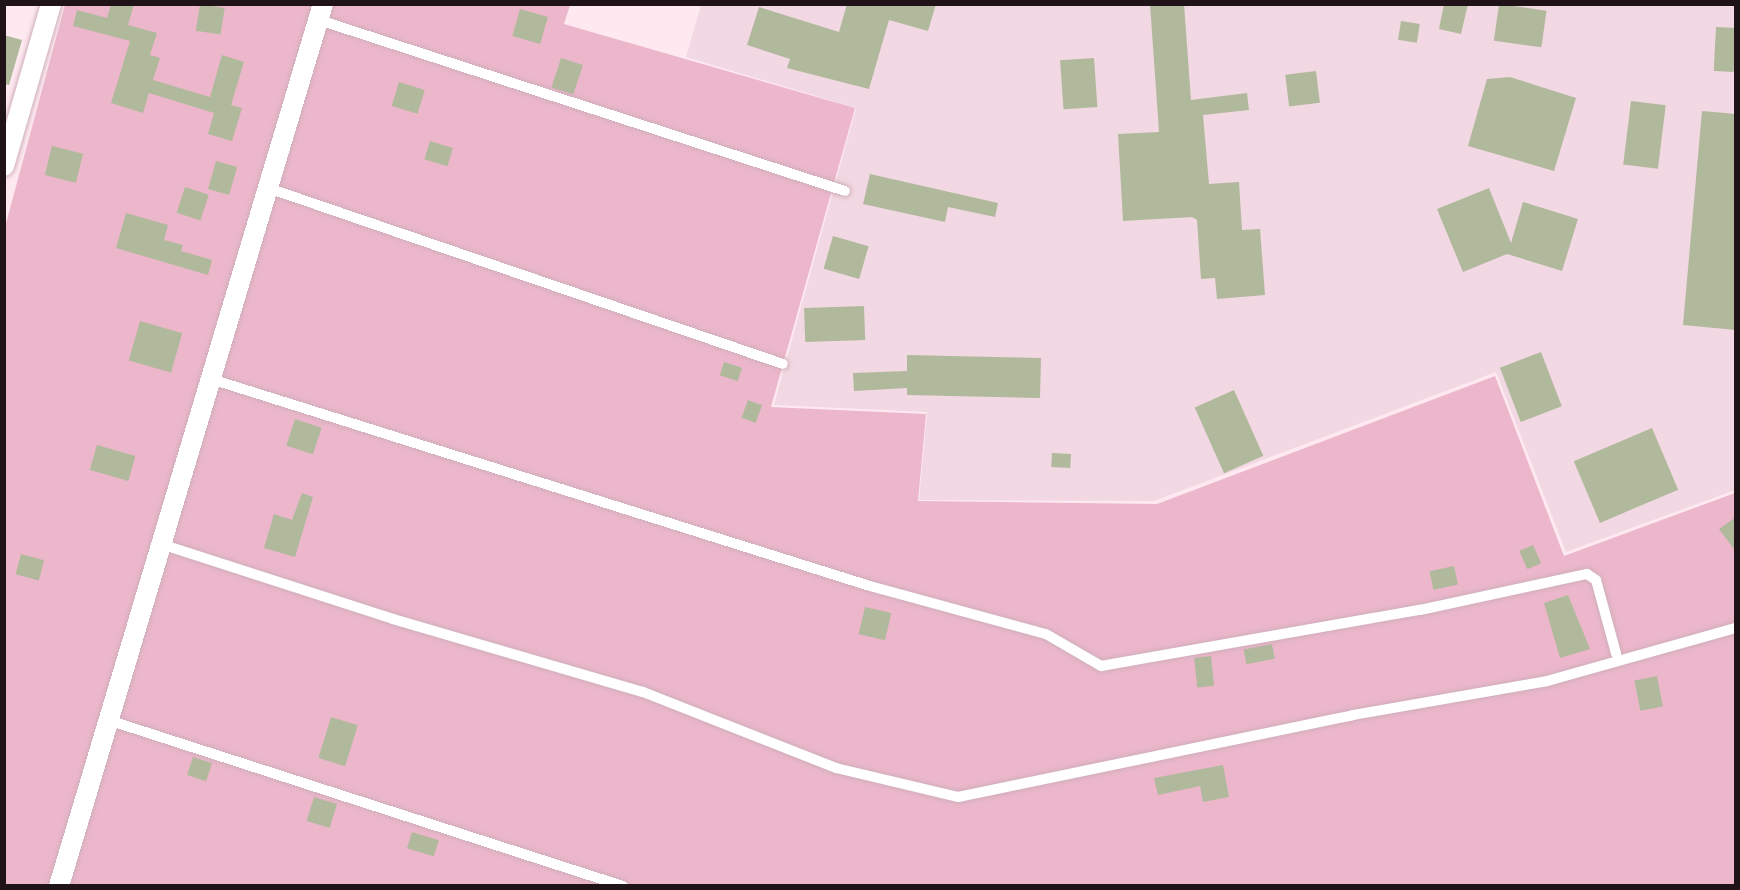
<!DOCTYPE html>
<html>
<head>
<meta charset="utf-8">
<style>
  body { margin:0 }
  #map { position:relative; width:1740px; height:890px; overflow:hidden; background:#fee9f1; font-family:Commissioner,sans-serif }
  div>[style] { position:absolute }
  .built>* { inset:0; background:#f2d8e2 }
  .green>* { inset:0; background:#ecb7cb }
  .building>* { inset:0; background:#b1b99c; transform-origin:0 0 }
  .roads { filter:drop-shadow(0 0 2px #cfaeba) drop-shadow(0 0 2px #cfaeba) }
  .lane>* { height:10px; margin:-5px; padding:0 5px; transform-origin:5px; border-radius:5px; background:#fff }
  .street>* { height:20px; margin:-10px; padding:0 10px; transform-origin:10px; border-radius:10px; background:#fff }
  span { translate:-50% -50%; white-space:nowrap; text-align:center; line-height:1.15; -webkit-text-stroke:6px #fdfdfd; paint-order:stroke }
  .frame { position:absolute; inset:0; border:6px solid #1f1318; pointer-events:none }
</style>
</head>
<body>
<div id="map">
  <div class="built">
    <i style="clip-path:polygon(701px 5px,1735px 5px,1735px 490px,1566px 552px,1496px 372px,1154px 501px,919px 500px,927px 412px,774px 405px,856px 108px,686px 57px)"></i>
  </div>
  <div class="green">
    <i style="clip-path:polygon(65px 5px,570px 5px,564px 24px,855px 108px,771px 407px,926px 414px,918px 501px,1157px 504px,1495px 376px,1564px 556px,1735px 493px,1735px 885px,5px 886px,5px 227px)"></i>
  </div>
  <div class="building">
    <i style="clip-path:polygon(111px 4px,134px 4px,128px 25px,157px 33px,150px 55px,160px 58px,153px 80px,210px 97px,222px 55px,244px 62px,231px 105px,242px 108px,232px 141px,208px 134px,214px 113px,149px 93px,143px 113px,111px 103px,130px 41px,73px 26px,77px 10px,107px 18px)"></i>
    <i style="left:200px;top:4px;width:25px;height:27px;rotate:9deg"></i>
    <i style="clip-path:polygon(847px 4px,936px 4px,928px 31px,889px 20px,869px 89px,787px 68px,790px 59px,747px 45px,759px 7px,839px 32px)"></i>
    <i style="clip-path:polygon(1150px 4px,1184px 4px,1191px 100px,1247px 93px,1249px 110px,1203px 115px,1209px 184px,1239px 182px,1242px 230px,1260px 229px,1265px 295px,1217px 299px,1215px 278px,1201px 279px,1197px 220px,1192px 217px,1123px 221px,1118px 134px,1159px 132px)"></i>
    <i style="clip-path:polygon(1444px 4px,1468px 4px,1461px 34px,1439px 29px)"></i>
    <i style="left:1499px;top:4px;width:48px;height:37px;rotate:8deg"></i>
    <i style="left:520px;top:9px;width:29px;height:28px;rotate:16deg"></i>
    <i style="left:1401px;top:21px;width:19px;height:19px;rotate:9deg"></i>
    <i style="left:1716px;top:27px;width:20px;height:44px;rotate:3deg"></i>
    <i style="clip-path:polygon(4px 35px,22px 40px,9px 85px,4px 84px)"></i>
    <i style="left:561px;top:58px;width:23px;height:31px;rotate:18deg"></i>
    <i style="left:1094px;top:58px;width:49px;height:34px;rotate:86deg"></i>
    <i style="left:1316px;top:71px;width:32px;height:31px;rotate:83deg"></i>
    <i style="clip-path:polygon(1510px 77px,1576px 98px,1554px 171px,1468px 146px,1487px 79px)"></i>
    <i style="left:399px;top:82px;width:27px;height:25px;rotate:17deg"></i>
    <i style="left:1631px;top:101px;width:35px;height:64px;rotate:7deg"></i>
    <i style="clip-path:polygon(1702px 111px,1736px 114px,1736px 330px,1683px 325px)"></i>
    <i style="left:430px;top:141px;width:24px;height:19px;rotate:17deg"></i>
    <i style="left:52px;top:146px;width:32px;height:30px;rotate:14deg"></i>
    <i style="left:216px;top:161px;width:22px;height:29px;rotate:16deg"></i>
    <i style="clip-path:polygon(870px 174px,998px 203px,995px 217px,948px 207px,945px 222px,863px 204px)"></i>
    <i style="left:185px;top:187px;width:25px;height:27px;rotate:18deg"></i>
    <i style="clip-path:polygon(1489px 188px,1511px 243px,1523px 202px,1578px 219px,1562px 271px,1507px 254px,1463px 272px,1437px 209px)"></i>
    <i style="clip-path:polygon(126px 213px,168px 225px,164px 240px,183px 245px,181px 251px,212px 260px,208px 275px,116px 248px)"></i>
    <i style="left:833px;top:236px;width:37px;height:34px;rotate:16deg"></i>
    <i style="left:864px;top:306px;width:34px;height:60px;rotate:88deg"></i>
    <i style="left:140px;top:321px;width:44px;height:41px;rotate:16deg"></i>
    <i style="left:1541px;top:352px;width:58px;height:44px;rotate:69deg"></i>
    <i style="clip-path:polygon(907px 355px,1041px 358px,1040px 398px,907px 395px,907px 388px,854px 391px,853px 373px,907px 371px)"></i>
    <i style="left:724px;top:362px;width:19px;height:14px;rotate:18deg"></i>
    <i style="left:1234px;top:390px;width:72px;height:43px;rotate:66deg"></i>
    <i style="left:748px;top:400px;width:15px;height:19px;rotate:20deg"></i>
    <i style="left:295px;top:419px;width:28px;height:28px;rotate:18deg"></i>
    <i style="left:1652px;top:428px;width:67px;height:85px;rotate:67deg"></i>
    <i style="left:97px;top:445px;width:40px;height:26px;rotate:16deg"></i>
    <i style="left:1052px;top:453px;width:19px;height:14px;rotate:3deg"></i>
    <i style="clip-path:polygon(302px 493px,313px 497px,295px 557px,264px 548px,274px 514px,292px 520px)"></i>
    <i style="clip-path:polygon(1736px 517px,1736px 552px,1719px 529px)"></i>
    <i style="left:1533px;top:545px;width:20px;height:15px;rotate:66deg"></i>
    <i style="left:21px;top:554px;width:24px;height:21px;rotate:15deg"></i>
    <i style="left:1454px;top:566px;width:19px;height:25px;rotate:78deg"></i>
    <i style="clip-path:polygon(1568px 595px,1590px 649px,1560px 658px,1544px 603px)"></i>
    <i style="left:865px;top:607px;width:27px;height:28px;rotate:13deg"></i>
    <i style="left:1272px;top:644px;width:15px;height:29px;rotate:79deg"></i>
    <i style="left:1211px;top:656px;width:30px;height:17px;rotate:84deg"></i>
    <i style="left:1657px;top:676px;width:31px;height:23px;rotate:79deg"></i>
    <i style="left:331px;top:717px;width:28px;height:43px;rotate:17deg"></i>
    <i style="left:193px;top:757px;width:20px;height:19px;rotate:18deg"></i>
    <i style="clip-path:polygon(1223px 765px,1229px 797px,1203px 802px,1200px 786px,1158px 795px,1154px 778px)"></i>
    <i style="left:314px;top:797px;width:24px;height:25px;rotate:17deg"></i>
    <i style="left:412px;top:832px;width:28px;height:17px;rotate:17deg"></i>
  </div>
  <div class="roads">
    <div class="lane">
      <i style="left:319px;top:20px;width:553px;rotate:18.01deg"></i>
      <i style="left:268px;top:188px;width:544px;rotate:18.87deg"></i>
      <i style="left:211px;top:379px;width:691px;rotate:17.44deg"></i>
      <i style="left:870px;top:586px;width:182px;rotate:15.3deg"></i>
      <i style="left:1046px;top:634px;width:64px;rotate:30.2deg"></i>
      <i style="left:1101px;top:666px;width:324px;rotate:-10deg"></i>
      <i style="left:1420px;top:610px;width:171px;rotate:-12.2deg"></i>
      <i style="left:1587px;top:574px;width:11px;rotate:34deg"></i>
      <i style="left:1596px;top:580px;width:76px;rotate:74.7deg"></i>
      <i style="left:161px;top:544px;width:244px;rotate:17.9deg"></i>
      <i style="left:393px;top:619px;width:260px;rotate:16.3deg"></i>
      <i style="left:643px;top:692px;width:207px;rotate:21.5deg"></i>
      <i style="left:836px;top:768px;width:125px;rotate:13.4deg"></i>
      <i style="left:958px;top:797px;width:403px;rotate:-11.7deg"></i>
      <i style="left:1353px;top:715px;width:197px;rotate:-9.9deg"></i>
      <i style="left:1547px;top:681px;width:196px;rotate:-15.7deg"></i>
      <i style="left:108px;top:720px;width:541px;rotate:17.87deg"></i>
    </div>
    <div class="street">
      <i style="left:4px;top:166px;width:169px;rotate:-73.8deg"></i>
      <i style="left:59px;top:886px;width:921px;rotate:-73.34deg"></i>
    </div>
  </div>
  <div class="frame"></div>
</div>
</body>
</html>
